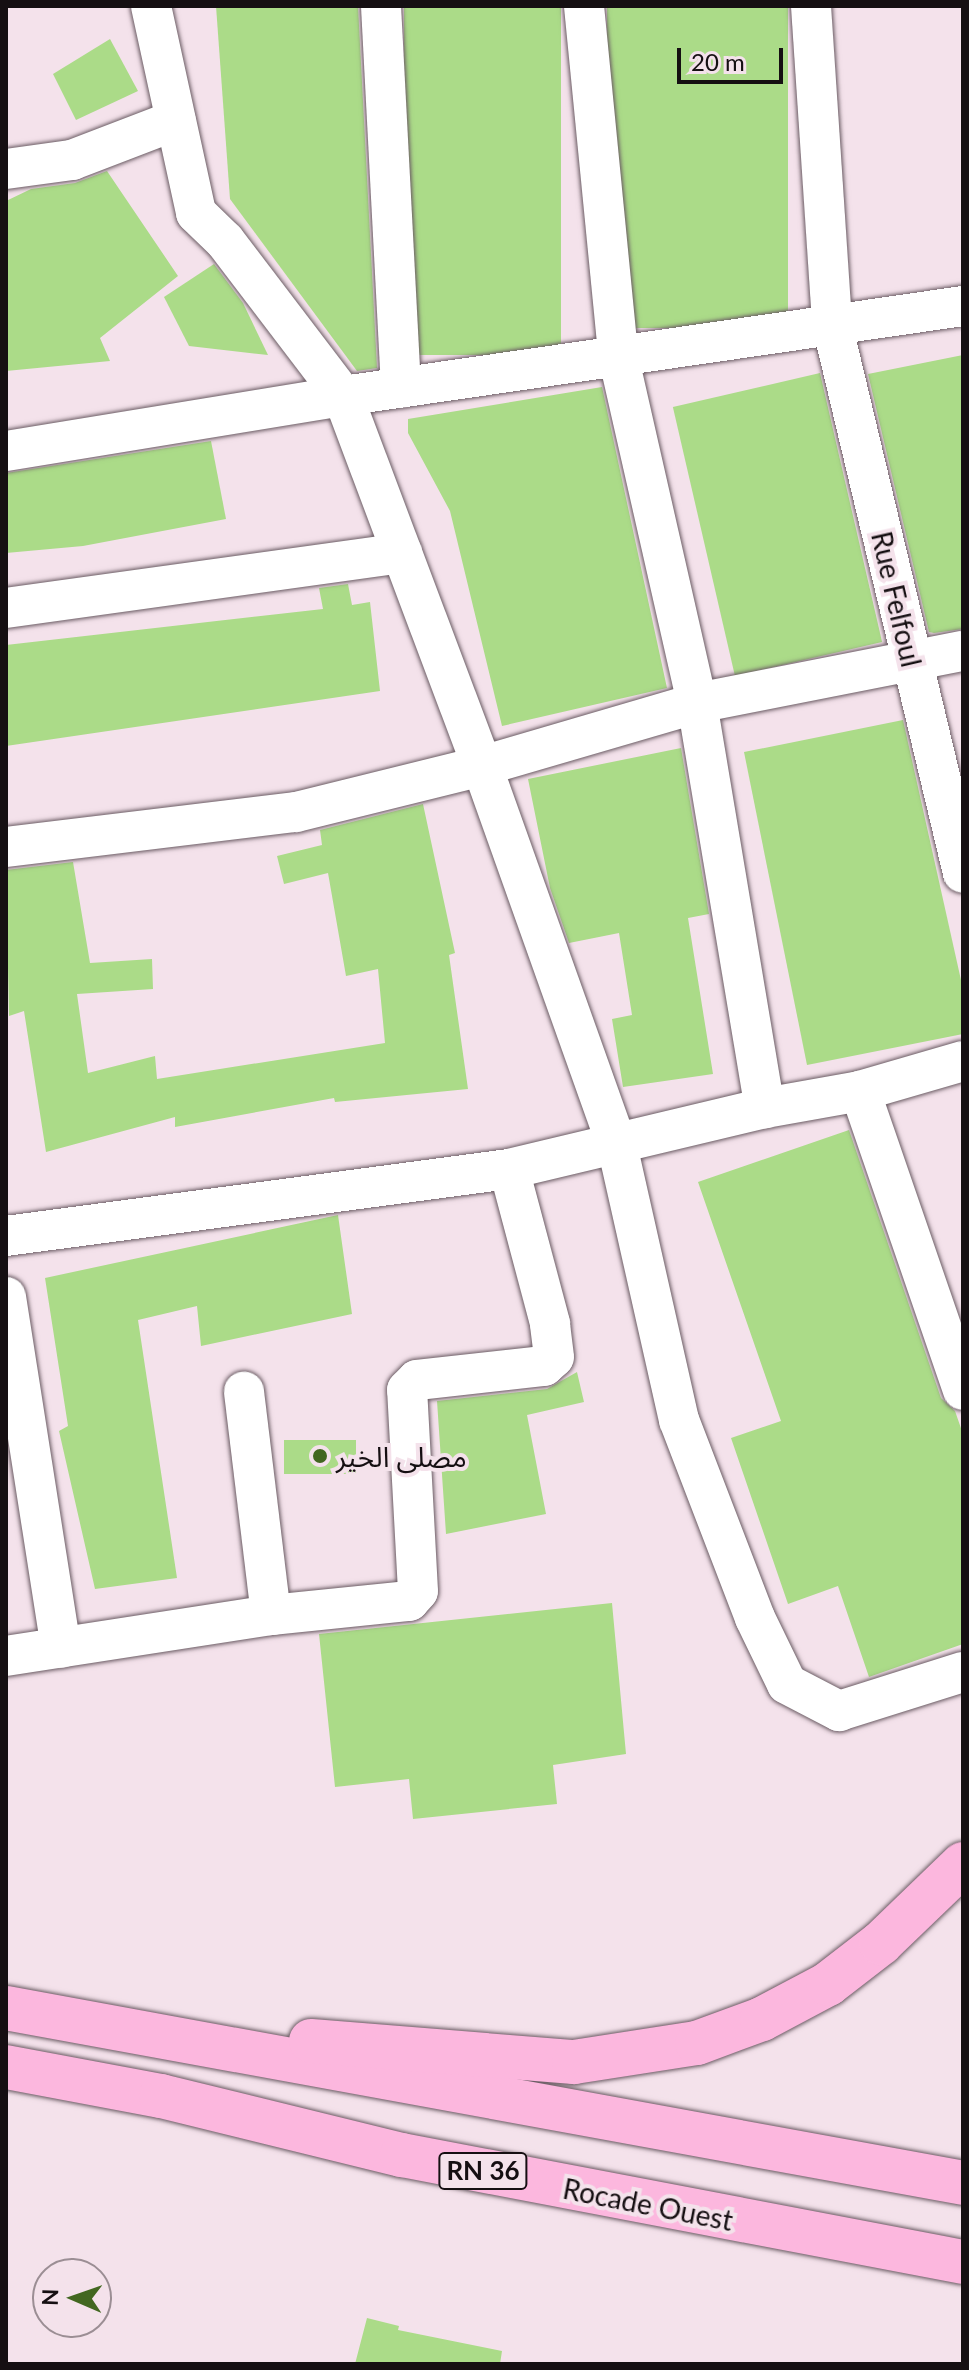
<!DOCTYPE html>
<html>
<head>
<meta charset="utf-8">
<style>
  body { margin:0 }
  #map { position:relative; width:969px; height:2370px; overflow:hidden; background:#f4e2eb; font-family:Lato,"Noto Sans Arabic",sans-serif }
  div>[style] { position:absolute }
  .building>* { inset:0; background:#abdb88; transform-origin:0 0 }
  .roads { filter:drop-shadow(0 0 2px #6b5c64) drop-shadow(0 0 2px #6b5c64) }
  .minor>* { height:40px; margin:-20px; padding:0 20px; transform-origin:20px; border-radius:20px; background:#fff }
  .highway>* { height:44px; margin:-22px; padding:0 22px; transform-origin:22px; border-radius:22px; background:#fcb7de }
  .dots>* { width:22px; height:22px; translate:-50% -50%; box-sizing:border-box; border:4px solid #f4e2eb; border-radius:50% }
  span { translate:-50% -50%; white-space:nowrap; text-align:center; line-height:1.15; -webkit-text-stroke:8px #f4e2eb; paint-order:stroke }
  .shield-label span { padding:2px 6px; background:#f4e2eb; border:2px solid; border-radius:6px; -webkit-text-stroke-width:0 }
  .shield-label { font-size:26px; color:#150f12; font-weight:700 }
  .street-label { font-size:28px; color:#150f12 }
  .poi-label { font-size:28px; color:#150f12 }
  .left { translate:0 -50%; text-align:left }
  .frame { position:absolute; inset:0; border:8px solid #150f12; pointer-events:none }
  .north { position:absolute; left:32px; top:2258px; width:80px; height:80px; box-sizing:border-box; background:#f4e2eb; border:2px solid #9b8e94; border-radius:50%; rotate:272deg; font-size:22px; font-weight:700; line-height:32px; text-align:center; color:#150f12 }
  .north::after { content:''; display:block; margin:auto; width:28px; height:36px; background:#426720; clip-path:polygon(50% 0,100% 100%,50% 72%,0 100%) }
  .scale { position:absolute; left:677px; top:48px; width:106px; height:36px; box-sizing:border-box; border:4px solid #150f12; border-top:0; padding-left:10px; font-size:24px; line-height:28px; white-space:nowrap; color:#150f12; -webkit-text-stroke:6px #f4e2eb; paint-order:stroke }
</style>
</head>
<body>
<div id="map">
  <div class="building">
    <i style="clip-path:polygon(216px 6px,358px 6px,377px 368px,357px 371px,230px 199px)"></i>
    <i style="left:404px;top:6px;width:157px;height:349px"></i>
    <i style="left:607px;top:6px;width:181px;height:322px"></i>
    <i style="clip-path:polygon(110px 39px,138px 91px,76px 120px,53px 74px)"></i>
    <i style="clip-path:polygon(107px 171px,178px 276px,100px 338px,110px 361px,6px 371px,6px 201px,31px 189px,75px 183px)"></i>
    <i style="clip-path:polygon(214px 264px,243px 303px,268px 355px,189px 346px,164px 297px)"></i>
    <i style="clip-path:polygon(963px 355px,963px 629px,934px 633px,929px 632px,868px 374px)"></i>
    <i style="left:820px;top:373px;width:276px;height:151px;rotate:77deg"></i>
    <i style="clip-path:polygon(602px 387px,667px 688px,502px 726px,450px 511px,408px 433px,408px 419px)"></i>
    <i style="clip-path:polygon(211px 441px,226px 519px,83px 546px,6px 553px,6px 473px)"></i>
    <i style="clip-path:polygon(348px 584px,352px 605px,370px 602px,380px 691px,6px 746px,6px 645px,323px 609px,319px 588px)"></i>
    <i style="clip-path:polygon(903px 720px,963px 989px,963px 1034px,807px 1065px,744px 752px)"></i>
    <i style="clip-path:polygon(681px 748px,709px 914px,688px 918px,713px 1074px,623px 1087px,612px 1019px,632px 1015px,619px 933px,569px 943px,550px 888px,528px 779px)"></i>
    <i style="clip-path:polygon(423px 804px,455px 953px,449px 955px,468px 1089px,335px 1102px,334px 1098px,175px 1127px,175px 1117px,46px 1152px,24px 1011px,9px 1016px,6px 870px,73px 862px,90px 963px,152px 959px,153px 989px,77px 994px,88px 1073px,155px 1056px,157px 1079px,385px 1043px,378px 969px,346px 976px,328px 873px,284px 884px,277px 856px,322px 845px,320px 830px)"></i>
    <i style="clip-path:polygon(849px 1130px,941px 1398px,955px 1411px,963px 1434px,963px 1644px,869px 1677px,838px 1586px,788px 1604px,731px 1438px,781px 1421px,698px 1182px)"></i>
    <i style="clip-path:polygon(338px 1215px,352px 1314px,201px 1346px,197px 1306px,138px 1320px,177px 1578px,95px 1589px,59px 1431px,68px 1426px,45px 1278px)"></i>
    <i style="clip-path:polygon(577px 1372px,584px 1402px,527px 1415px,546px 1514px,446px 1534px,437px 1401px,547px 1389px)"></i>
    <i style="left:284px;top:1440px;width:72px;height:34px"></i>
    <i style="clip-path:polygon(612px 1603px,626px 1754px,553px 1765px,557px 1804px,413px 1819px,409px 1779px,335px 1787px,319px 1634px)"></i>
    <i style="clip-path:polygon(367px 2318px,399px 2326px,398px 2330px,502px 2351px,500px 2364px,355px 2364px)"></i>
  </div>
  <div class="roads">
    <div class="minor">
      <i style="left:151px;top:6px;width:212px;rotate:77.7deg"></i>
      <i style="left:196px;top:213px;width:40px;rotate:44deg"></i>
      <i style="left:225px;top:241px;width:195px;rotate:52.7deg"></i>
      <i style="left:343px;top:396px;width:395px;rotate:69.4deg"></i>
      <i style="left:482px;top:766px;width:402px;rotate:70.4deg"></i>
      <i style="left:617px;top:1145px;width:282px;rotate:77.3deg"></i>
      <i style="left:679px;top:1420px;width:212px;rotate:69deg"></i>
      <i style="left:755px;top:1618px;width:73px;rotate:64.1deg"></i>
      <i style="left:787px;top:1684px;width:59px;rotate:27.4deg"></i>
      <i style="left:839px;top:1711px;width:130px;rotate:-17.5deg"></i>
      <i style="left:381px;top:6px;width:382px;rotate:87deg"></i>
      <i style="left:584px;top:6px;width:351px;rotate:84.4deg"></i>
      <i style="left:618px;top:355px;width:357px;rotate:77.2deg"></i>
      <i style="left:697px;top:703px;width:411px;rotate:80.5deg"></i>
      <i style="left:811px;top:6px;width:319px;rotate:86.2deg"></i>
      <i style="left:832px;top:324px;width:564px;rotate:76.58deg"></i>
      <i style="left:6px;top:169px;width:67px;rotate:-7.8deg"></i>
      <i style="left:72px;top:160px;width:111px;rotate:-21deg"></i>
      <i style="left:6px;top:451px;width:341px;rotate:-9.3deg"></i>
      <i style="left:343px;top:396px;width:626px;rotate:-8.26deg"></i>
      <i style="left:6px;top:608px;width:400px;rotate:-7.9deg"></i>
      <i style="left:6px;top:847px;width:292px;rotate:-6.9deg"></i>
      <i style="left:296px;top:812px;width:192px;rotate:-13.9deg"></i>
      <i style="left:482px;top:766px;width:224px;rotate:-16.3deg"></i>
      <i style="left:697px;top:703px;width:271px;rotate:-11.1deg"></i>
      <i style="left:860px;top:1091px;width:316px;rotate:71deg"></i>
      <i style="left:6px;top:1236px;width:507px;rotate:-7.59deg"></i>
      <i style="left:509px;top:1169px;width:263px;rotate:-13.4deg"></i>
      <i style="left:765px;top:1108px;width:97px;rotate:-10.1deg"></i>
      <i style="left:860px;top:1091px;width:107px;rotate:-16.2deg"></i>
      <i style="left:6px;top:1297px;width:355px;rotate:81.1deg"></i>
      <i style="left:271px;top:1615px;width:139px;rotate:-5.8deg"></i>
      <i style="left:409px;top:1601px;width:13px;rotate:-48deg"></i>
      <i style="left:418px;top:1591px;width:201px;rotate:-93.1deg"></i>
      <i style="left:407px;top:1390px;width:14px;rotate:-45deg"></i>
      <i style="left:417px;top:1380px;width:128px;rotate:-6.3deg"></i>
      <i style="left:544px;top:1366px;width:13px;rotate:-42deg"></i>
      <i style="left:554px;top:1357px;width:34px;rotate:-97deg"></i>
      <i style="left:550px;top:1323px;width:159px;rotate:-104.9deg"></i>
      <i style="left:6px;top:1656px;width:268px;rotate:-8.8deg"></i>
      <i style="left:271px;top:1615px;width:225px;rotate:-96.9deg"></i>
    </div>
    <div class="highway">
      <i style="left:6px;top:2008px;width:973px;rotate:10.36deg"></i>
      <i style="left:311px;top:2041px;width:264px;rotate:4.6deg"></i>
      <i style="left:574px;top:2062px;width:124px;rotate:-8.8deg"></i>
      <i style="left:697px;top:2043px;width:69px;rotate:-20.3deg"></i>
      <i style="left:762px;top:2019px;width:75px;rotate:-27.9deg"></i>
      <i style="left:828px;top:1984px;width:67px;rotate:-37.7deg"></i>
      <i style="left:881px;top:1943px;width:114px;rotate:-43.9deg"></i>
      <i style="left:6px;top:2067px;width:158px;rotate:10.6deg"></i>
      <i style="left:161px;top:2096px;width:248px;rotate:13.8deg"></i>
      <i style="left:402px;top:2155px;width:571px;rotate:10.8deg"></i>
    </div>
  </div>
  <div class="dots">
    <i style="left:320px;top:1456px;background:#426720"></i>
  </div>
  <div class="shield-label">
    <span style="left:483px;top:2171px">RN 36</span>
  </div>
  <div class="street-label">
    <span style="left:897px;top:599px;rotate:77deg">Rue Felfoul</span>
    <span style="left:648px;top:2204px;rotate:11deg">Rocade Ouest</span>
  </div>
  <div class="poi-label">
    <span class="left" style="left:336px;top:1456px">مصلى الخير</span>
  </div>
  <div class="frame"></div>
  <div class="north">N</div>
  <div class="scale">20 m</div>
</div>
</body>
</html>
